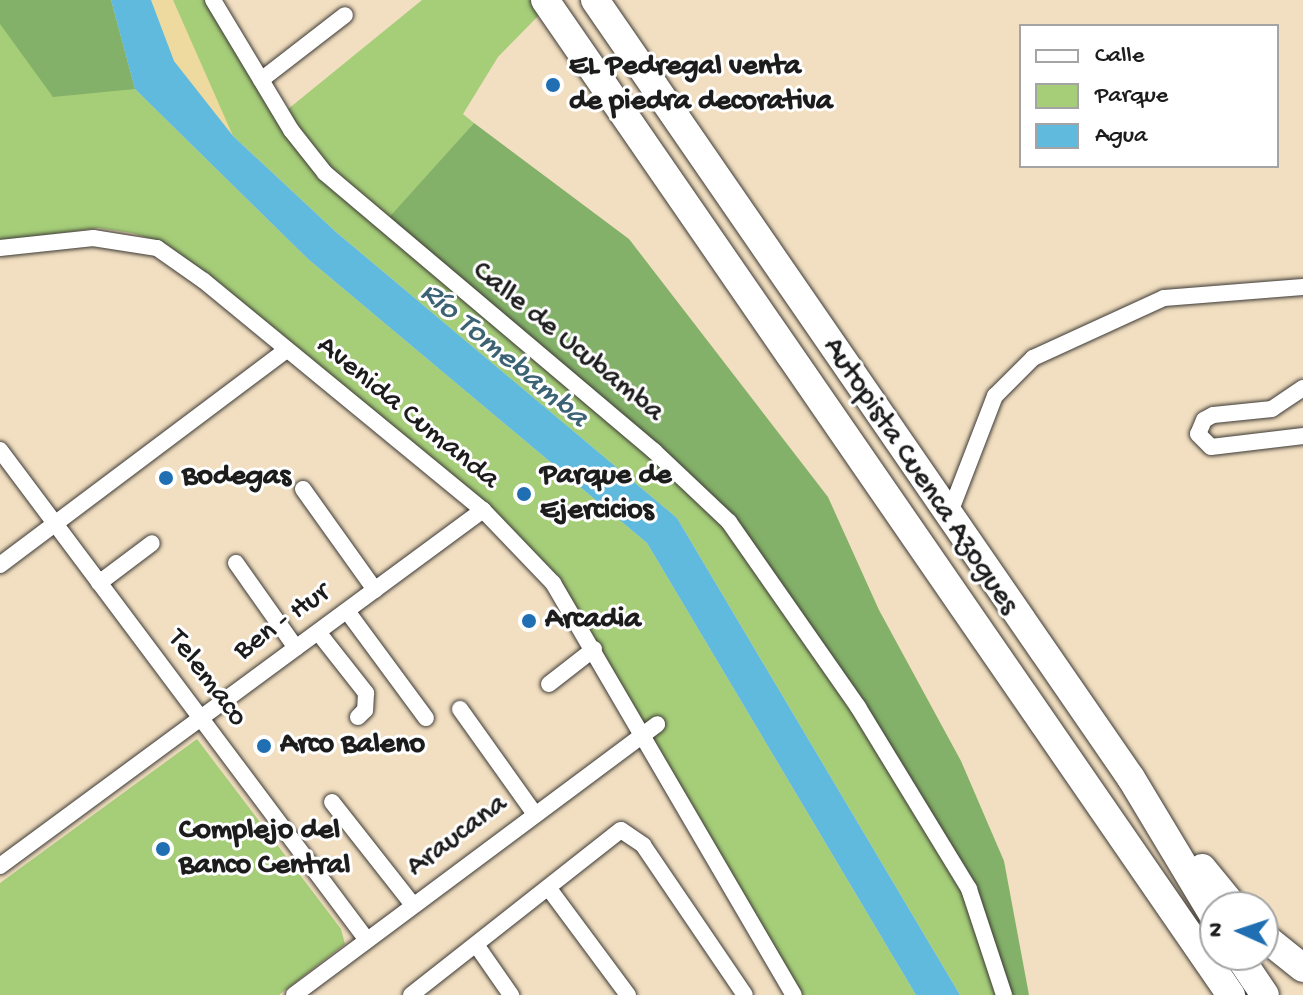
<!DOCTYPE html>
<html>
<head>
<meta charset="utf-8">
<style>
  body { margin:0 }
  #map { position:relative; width:1303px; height:995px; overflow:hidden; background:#f2dfc1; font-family:"Gochi Hand",sans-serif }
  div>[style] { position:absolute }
  .green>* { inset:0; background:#a6ce79 }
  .forest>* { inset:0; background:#84b169 }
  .sand>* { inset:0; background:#eeda9e }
  .water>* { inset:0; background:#60bade }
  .roads { filter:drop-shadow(0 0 2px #3c3935) drop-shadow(0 0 2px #3c3935) }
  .minor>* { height:16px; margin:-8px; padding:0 8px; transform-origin:8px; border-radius:8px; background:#fff }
  .trunk>* { height:28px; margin:-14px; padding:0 14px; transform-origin:14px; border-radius:14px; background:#fff }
  .dots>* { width:22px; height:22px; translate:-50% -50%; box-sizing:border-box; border:4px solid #fff; border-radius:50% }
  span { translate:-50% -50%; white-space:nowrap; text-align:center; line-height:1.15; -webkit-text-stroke:6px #fff; paint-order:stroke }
  .poi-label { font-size:30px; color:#1c1c1c; font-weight:700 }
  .left { translate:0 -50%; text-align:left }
  .street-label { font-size:30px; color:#1c1c1c }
  .water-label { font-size:32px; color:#3b6373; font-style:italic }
  .legend { position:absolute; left:1019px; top:24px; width:260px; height:144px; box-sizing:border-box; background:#fff; border:2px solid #a4a4a4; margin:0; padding:10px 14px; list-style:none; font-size:24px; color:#1c1c1c }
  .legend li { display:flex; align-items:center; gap:16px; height:40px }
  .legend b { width:40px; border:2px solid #a4a4a4 }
  .north { position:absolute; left:1199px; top:891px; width:80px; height:80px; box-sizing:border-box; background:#fff; border:2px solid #a4a4a4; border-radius:50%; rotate:273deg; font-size:22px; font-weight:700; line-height:32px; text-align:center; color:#1c1c1c }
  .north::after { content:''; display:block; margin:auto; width:28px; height:36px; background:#1f6fb2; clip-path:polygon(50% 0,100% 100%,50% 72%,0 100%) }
</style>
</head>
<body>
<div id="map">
  <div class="green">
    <i style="clip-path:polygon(0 0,111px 0,135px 89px,308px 259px,647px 543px,916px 995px,794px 995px,553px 583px,223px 286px,165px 243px,132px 233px,98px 228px,0 241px)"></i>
    <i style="clip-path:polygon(151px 0,213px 0,282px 114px,422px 0,540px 0,546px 8px,498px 57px,463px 114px,474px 123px,386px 223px,731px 516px,883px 756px,960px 889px,1002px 995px,960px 995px,677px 518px,336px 232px,233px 136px,174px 61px)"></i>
    <i style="clip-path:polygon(197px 739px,341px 929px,345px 944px,279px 995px,0 995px,0 883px)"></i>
  </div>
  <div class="forest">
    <i style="clip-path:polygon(0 0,111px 0,135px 89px,53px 97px,0 24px)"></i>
    <i style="clip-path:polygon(474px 123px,629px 239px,828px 497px,879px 610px,961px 761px,1004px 861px,1029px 995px,1002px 995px,960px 889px,883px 756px,731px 516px,385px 222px)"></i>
  </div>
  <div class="sand">
    <i style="clip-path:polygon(138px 0,173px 0,233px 136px,177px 72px)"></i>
  </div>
  <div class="water">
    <i style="clip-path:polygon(111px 0,151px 0,174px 61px,233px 136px,336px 232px,677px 518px,960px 995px,916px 995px,647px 543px,308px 259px,135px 89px)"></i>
  </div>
  <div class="roads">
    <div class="minor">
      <i style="left:213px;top:0;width:152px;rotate:59deg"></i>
      <i style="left:291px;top:130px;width:55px;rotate:51.7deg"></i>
      <i style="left:325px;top:173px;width:431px;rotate:40.2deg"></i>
      <i style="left:654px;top:451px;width:103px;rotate:43.4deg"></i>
      <i style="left:729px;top:522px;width:226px;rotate:55.1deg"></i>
      <i style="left:858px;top:707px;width:213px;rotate:58.6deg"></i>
      <i style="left:969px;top:889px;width:112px;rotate:71.7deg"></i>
      <i style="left:261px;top:80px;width:106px;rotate:-37.7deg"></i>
      <i style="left:0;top:248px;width:94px;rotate:-6.1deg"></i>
      <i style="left:93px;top:238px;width:65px;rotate:8.9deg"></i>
      <i style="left:157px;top:248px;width:57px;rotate:35.1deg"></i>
      <i style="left:204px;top:281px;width:361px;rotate:39.4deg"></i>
      <i style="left:483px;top:510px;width:101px;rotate:46.2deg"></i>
      <i style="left:553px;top:583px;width:477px;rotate:59.7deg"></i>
      <i style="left:1303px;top:388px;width:37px;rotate:146deg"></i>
      <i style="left:1272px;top:409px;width:59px;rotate:174.2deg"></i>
      <i style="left:1213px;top:415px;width:10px;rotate:151deg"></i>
      <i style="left:1204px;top:420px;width:15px;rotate:113deg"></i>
      <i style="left:1198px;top:434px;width:18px;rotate:45deg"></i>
      <i style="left:1211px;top:447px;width:93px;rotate:-6.8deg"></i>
      <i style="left:0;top:450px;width:612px;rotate:53.17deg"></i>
      <i style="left:303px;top:489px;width:124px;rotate:54.5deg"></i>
      <i style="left:949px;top:515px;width:128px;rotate:-68.9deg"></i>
      <i style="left:995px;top:396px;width:54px;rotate:-45deg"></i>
      <i style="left:1033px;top:358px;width:144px;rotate:-24.6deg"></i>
      <i style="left:1164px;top:298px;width:139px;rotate:-4.5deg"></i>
      <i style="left:236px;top:563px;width:104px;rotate:54.8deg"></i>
      <i style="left:0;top:565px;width:356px;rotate:-36.9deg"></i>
      <i style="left:99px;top:583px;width:66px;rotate:-37deg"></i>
      <i style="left:347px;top:611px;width:133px;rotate:53.6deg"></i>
      <i style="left:318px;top:632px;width:78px;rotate:51.8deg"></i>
      <i style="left:366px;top:693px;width:17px;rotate:93deg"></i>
      <i style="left:365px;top:710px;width:10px;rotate:135deg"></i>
      <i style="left:549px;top:684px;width:57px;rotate:-37.9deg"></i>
      <i style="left:460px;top:709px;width:129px;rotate:54.5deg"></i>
      <i style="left:332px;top:802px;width:131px;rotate:51.8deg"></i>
      <i style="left:0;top:866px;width:600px;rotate:-36.39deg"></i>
      <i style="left:550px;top:890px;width:131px;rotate:53.4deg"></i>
      <i style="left:477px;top:946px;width:60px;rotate:55.2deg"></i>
      <i style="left:294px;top:995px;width:453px;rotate:-36.7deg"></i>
      <i style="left:411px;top:995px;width:267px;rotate:-38.2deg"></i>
      <i style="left:621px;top:830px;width:27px;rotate:34deg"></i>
      <i style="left:643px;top:845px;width:181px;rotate:55.8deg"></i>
    </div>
    <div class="trunk">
      <i style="left:545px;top:0;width:1209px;rotate:55.42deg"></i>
      <i style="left:595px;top:0;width:945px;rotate:55.44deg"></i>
      <i style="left:1131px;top:778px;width:163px;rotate:59deg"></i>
      <i style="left:1202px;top:868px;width:50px;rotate:50.6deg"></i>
      <i style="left:1263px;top:936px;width:51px;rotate:38.7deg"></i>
      <i style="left:1238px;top:955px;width:48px;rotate:56deg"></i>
    </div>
  </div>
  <div class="dots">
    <i style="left:553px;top:85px;background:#1f6fb2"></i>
    <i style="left:166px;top:478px;background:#1f6fb2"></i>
    <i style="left:524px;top:494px;background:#1f6fb2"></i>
    <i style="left:529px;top:621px;background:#1f6fb2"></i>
    <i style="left:264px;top:746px;background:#1f6fb2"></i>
    <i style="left:163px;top:849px;background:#1f6fb2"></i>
  </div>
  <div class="poi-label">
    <span class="left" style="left:569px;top:85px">EL Pedregal venta<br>de piedra decorativa</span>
    <span class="left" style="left:540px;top:494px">Parque de<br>Ejercicios</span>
    <span class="left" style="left:182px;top:478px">Bodegas</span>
    <span class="left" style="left:545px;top:621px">Arcadia</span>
    <span class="left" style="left:280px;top:746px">Arco Baleno</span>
    <span class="left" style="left:179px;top:849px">Complejo del<br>Banco Central</span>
  </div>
  <div class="street-label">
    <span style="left:567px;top:343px;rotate:39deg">Calle de Ucubamba</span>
    <span style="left:407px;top:414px;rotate:39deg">Avenida Cumanda</span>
    <span style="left:919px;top:477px;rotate:56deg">Autopista Cuenca Azogues</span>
    <span style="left:283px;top:623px;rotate:-36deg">Ben - Hur</span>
    <span style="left:206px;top:679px;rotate:53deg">Telemaco</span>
    <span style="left:458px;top:837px;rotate:-37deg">Araucana</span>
  </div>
  <div class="water-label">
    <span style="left:503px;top:356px;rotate:40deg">Río Tomebamba</span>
  </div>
  <ul class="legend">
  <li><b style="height:10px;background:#fff"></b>Calle</li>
  <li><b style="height:22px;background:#a6ce79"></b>Parque</li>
  <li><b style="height:22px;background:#60bade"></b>Agua</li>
  </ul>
  <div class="north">N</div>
</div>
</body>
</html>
